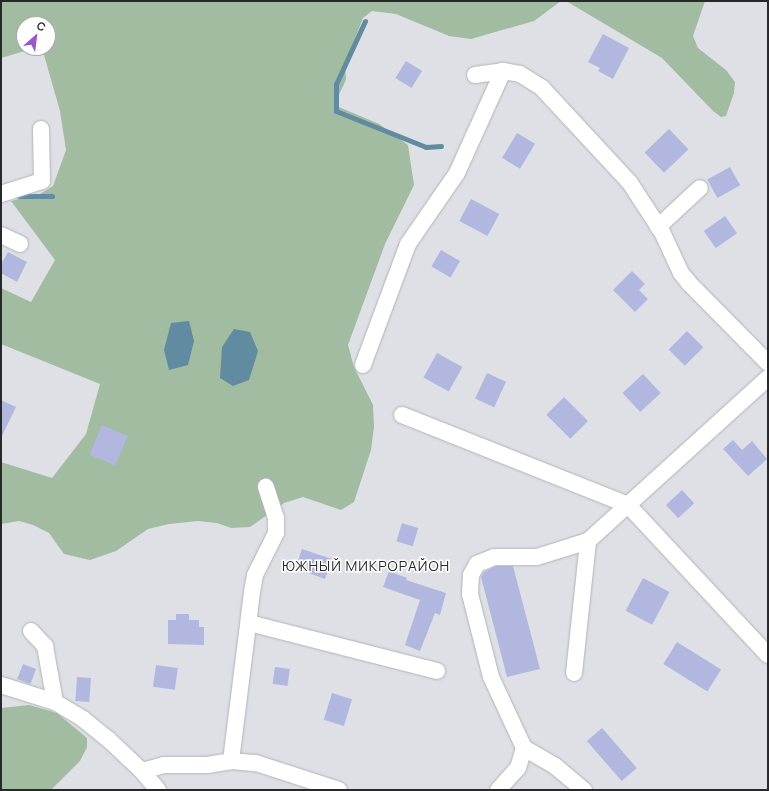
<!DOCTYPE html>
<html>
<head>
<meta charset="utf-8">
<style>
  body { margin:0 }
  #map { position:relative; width:769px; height:791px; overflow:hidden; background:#dfe0e6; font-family:Manrope,sans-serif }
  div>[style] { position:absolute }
  .green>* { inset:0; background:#a1bca0 }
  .water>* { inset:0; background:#608ba0 }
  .stream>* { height:5px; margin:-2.5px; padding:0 2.5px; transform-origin:2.5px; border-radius:2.5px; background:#608ba0 }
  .building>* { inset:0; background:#b1b7df; transform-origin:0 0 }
  .roads { filter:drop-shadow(0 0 1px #b2b3b8) drop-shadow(0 0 1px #b2b3b8) }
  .minor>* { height:16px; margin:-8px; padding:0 8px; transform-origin:8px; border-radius:8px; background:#fff }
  span { translate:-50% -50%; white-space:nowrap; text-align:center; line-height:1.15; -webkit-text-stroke:3px #fff; paint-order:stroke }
  .neighbourhood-label { font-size:14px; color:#28282a; letter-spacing:1px }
  .frame { position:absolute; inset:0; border:2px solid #28282a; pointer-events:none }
  .north { position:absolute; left:16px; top:16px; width:40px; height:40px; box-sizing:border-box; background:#fff; border:1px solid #a9a9aa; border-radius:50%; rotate:28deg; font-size:11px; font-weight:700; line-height:16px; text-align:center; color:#28282a }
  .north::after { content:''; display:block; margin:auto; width:14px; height:18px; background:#9a56cb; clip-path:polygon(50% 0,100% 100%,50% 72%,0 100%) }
</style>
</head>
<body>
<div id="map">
  <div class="green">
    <i style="clip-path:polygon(1px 1px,561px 1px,534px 21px,471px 39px,449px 36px,396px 14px,372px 11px,363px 18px,345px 65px,346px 80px,334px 105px,379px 124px,408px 145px,414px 185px,385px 244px,348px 345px,354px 367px,373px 405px,374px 427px,371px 450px,354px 502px,341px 510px,303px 497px,284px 503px,250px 527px,231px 528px,217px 523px,198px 521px,169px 524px,148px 529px,116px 551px,90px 560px,64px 554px,49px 533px,33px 525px,19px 521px,1px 524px,1px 462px,52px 478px,86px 434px,100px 384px,1px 344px,1px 288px,31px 302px,55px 260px,11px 201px,40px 194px,53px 186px,66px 150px,60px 111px,42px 48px,48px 48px,48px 24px,24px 24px,24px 48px,35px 48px,1px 58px)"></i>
    <i style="clip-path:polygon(566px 1px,705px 1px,693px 36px,698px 48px,726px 70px,735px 82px,734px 93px,726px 116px,721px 117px,713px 111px,662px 58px)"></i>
    <i style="clip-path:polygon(29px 705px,57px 713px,87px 738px,87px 747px,80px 761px,51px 790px,1px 790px,1px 708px)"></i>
  </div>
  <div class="water">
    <i style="clip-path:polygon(189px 321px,194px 341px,188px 365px,169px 370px,164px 350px,171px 323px)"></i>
    <i style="clip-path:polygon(234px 329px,250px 332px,258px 351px,249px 380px,233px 386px,220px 378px,222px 347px)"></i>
  </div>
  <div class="stream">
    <i style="left:365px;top:21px;width:69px;rotate:114.7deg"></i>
    <i style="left:336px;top:84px;width:27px;rotate:90deg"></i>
    <i style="left:336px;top:111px;width:97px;rotate:21.8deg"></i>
    <i style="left:426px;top:147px;width:15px;rotate:-4deg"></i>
    <i style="left:19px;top:196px;width:33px"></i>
  </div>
  <div class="building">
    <i style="clip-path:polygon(603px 34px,629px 48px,613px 79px,598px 71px,600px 68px,588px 62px)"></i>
    <i style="left:406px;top:61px;width:19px;height:20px;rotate:32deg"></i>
    <i style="left:669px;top:129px;width:28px;height:34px;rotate:46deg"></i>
    <i style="left:517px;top:133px;width:21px;height:29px;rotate:31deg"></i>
    <i style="left:730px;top:167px;width:21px;height:26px;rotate:61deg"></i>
    <i style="left:471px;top:199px;width:32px;height:25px;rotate:28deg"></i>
    <i style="left:725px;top:216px;width:21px;height:26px;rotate:55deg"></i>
    <i style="left:441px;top:250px;width:22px;height:19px;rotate:30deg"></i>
    <i style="clip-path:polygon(8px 252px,27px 262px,17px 282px,1px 273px,1px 264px)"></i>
    <i style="clip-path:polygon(632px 271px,645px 284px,639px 290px,648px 299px,635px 312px,613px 290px)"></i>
    <i style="left:687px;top:331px;width:23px;height:26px;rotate:45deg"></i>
    <i style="left:437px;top:353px;width:29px;height:28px;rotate:29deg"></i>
    <i style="left:487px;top:373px;width:21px;height:28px;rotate:25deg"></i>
    <i style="left:643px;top:374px;width:26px;height:28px;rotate:47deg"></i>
    <i style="left:564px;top:397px;width:34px;height:25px;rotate:45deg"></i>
    <i style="clip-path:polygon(1px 400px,16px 407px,1px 438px)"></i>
    <i style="left:102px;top:425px;width:28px;height:32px;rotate:23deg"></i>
    <i style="clip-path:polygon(733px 440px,742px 450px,752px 441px,767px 459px,748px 476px,723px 449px)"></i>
    <i style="left:682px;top:490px;width:18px;height:22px;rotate:47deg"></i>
    <i style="left:402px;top:523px;width:17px;height:19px;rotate:17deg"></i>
    <i style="clip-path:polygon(302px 549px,332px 559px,325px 579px,306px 572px,308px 565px,298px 561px)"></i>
    <i style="clip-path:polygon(496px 566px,513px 566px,540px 669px,507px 677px,481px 577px,484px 572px)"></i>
    <i style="clip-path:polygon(389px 571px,407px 578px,406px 580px,446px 593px,440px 615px,435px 613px,420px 651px,405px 645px,420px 600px,383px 587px)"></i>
    <i style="left:643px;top:578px;width:30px;height:37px;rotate:28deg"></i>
    <i style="clip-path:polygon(176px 614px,189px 614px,189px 620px,199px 620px,199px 627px,204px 627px,204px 645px,168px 644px,168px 620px,176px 620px)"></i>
    <i style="left:677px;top:642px;width:52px;height:26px;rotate:32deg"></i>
    <i style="left:23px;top:664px;width:14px;height:16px;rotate:21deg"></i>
    <i style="left:156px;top:665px;width:22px;height:22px;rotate:8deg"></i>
    <i style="left:275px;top:667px;width:15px;height:17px;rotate:8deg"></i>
    <i style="left:77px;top:677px;width:14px;height:24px;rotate:4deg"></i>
    <i style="left:332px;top:693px;width:21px;height:28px;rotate:17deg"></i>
    <i style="left:602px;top:728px;width:53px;height:20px;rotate:49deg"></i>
  </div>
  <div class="roads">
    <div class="minor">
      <i style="left:475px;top:75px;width:28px;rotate:-8deg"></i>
      <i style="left:503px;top:71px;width:17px;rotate:10deg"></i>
      <i style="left:520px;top:74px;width:26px;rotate:32deg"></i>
      <i style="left:542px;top:88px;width:129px;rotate:47.2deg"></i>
      <i style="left:630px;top:183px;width:59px;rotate:56.9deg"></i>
      <i style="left:662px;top:232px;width:45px;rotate:65.1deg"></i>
      <i style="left:681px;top:273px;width:13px;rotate:51deg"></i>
      <i style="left:689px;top:283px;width:112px;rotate:45.4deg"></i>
      <i style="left:1px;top:194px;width:43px;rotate:-17.6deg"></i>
      <i style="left:42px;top:181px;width:52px;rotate:-91.1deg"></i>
      <i style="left:658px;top:227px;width:57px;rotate:-42.9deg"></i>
      <i style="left:1px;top:235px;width:21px;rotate:25deg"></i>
      <i style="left:363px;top:365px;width:129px;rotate:-69.6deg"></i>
      <i style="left:408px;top:244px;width:86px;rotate:-55.4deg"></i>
      <i style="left:457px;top:173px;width:112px;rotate:-65.7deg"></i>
      <i style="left:402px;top:415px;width:243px;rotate:21.7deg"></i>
      <i style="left:628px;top:505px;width:205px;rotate:47deg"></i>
      <i style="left:249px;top:623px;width:194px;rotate:14.3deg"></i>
      <i style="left:31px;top:631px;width:21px;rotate:47deg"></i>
      <i style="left:45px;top:646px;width:57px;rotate:79.9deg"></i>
      <i style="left:574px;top:673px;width:133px;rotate:-83.9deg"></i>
      <i style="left:1px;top:685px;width:57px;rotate:17.5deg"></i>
      <i style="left:55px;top:702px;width:33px;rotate:31deg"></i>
      <i style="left:83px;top:719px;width:32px;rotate:39deg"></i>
      <i style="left:108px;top:739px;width:47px;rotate:43.3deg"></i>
      <i style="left:142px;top:771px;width:25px;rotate:50deg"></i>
      <i style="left:524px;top:748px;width:36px;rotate:30deg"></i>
      <i style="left:555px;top:766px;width:38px;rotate:40deg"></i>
      <i style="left:231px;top:761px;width:170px;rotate:-82.9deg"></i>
      <i style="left:252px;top:592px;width:17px;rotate:-80deg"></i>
      <i style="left:255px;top:575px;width:47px;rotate:-63.4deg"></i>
      <i style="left:276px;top:533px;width:15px;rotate:-90deg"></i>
      <i style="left:276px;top:518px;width:33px;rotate:-108deg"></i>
      <i style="left:142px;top:771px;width:23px;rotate:-15deg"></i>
      <i style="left:164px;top:765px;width:43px"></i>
      <i style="left:207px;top:765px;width:24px;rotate:-9deg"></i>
      <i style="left:231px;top:761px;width:25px;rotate:5deg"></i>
      <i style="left:256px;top:763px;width:87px;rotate:18deg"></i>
      <i style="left:498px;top:790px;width:30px;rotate:-48deg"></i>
      <i style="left:518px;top:768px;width:21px;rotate:-73deg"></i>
      <i style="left:524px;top:748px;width:78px;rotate:-114.9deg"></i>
      <i style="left:491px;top:677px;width:86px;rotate:-104.2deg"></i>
      <i style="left:470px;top:594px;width:19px;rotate:-87deg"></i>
      <i style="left:471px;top:575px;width:13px;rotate:-61deg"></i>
      <i style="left:477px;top:564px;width:18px;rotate:-22deg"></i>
      <i style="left:494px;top:557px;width:43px"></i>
      <i style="left:537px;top:557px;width:53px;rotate:-17.4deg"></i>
      <i style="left:588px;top:541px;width:243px;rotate:-42.2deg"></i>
    </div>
  </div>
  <div class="neighbourhood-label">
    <span style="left:366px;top:566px">ЮЖНЫЙ МИКРОРАЙОН</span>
  </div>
  <div class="frame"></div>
  <div class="north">С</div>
</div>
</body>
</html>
